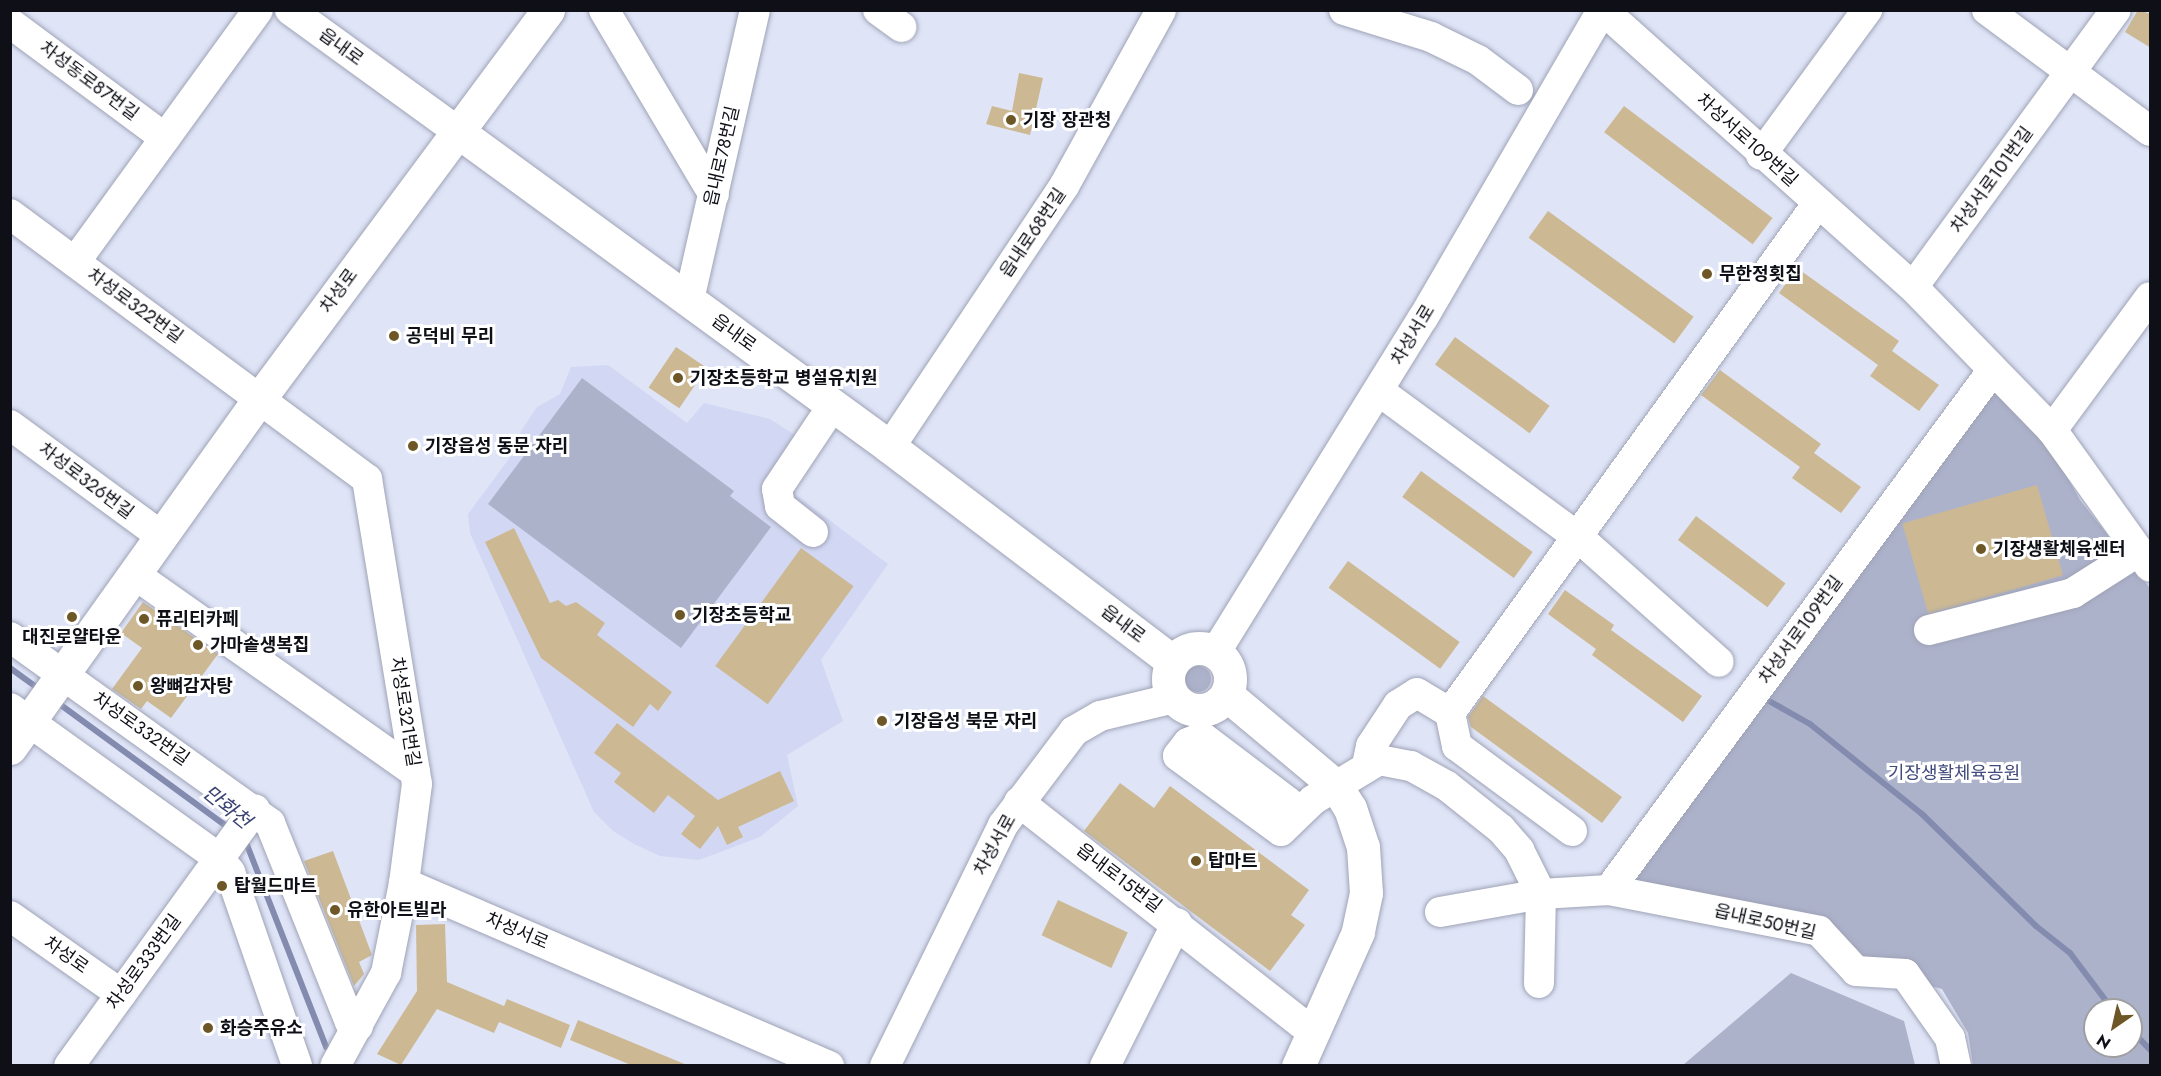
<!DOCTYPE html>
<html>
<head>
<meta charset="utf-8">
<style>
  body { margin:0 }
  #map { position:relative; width:2161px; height:1076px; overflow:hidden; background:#dfe4f7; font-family:Jost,"Noto Sans KR",sans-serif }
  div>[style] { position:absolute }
  .built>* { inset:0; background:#d2d8f3 }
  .green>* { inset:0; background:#adb2cb }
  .round { border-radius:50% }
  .stream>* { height:6px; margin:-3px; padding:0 3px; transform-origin:3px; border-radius:3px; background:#838bae }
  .building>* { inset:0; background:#ccb994; transform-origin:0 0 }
  .roads { filter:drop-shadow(0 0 2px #9fa3b6) drop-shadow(0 0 2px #9fa3b6) }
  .minor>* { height:30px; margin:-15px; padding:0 15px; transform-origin:15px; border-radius:15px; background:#fff }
  .major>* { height:33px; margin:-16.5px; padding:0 16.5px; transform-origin:16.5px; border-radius:16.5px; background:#fff }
  .major>.ring { margin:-16.5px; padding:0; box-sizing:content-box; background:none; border:33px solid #fff; border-radius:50% }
  .dots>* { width:16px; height:16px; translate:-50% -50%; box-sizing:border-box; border:3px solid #fff; border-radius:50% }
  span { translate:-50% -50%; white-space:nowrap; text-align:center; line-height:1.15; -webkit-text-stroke:6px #fff; paint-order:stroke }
  .street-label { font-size:18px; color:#0f1017 }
  .poi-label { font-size:18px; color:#0f1017; font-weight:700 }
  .left { translate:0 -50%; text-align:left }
  .park-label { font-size:18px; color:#414a7c }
  .water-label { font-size:20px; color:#3a4273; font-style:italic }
  .frame { position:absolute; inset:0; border:12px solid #0f1017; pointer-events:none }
  .north { position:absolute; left:2083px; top:998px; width:60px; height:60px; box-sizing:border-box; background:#fff; border:2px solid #9f9fa2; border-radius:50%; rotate:214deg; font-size:16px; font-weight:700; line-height:24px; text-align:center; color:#0f1017 }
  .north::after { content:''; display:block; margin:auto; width:21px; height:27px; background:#6e5727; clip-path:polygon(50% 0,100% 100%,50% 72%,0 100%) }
</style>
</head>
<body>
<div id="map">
  <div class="built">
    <i style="clip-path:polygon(608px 365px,687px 423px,704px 403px,770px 419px,812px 446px,791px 486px,796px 495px,888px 564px,821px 660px,843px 721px,787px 755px,798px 806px,760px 837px,699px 860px,660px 856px,634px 844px,613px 831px,594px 812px,470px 533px,468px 514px,514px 452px,521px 431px,537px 407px,560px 394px,571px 367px)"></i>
  </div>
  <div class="green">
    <i style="clip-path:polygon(582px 378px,734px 491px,730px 496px,771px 527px,681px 648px,488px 504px)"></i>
    <i style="clip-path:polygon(evenodd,1997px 387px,2047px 441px,2080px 500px,2150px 588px,2150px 1065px,1973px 1065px,1968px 1033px,1942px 989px,1873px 971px,1833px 929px,1628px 880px,1997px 387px,2095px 1010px,2131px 1010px,2131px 1046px,2095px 1046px,2095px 1010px)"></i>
    <i class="round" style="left:1185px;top:666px;width:26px;height:26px"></i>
    <i style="clip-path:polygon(1791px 973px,1904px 1021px,1915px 1065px,1683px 1065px)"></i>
  </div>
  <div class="stream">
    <i style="left:10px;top:668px;width:36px;rotate:36deg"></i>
    <i style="left:1762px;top:697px;width:55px;rotate:29.4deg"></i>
    <i style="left:1810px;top:724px;width:144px;rotate:38.8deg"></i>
    <i style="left:1922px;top:814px;width:160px;rotate:44.5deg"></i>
    <i style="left:2036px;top:926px;width:43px;rotate:38.5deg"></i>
    <i style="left:2070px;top:953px;width:71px;rotate:53deg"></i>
    <i style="left:54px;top:700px;width:218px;rotate:36.2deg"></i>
    <i style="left:242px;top:840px;width:7px;rotate:45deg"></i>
    <i style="left:247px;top:845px;width:217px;rotate:68.6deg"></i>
    <i style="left:2131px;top:1030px;width:28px;rotate:46deg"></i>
  </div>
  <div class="building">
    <i style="clip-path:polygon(2138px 10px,2151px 14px,2151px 48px,2125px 32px)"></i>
    <i style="clip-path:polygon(1019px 73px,1043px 78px,1030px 135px,986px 124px,992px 106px,1012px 111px)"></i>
    <i style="left:1624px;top:106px;width:186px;height:33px;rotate:37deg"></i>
    <i style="left:1548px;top:211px;width:180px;height:33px;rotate:36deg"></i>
    <i style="clip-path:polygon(1797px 268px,1899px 341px,1892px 351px,1939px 385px,1919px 411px,1870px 376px,1878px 365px,1779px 293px)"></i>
    <i style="left:1455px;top:337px;width:117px;height:34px;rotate:36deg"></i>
    <i style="left:676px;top:347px;width:37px;height:49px;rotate:34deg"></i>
    <i style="clip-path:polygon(1720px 370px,1821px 444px,1814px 453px,1861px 487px,1841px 513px,1792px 478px,1800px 467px,1701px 395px)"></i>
    <i style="left:1421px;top:471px;width:138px;height:32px;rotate:36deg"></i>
    <i style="left:2037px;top:485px;width:94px;height:140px;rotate:74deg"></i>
    <i style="left:1696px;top:516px;width:112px;height:30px;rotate:37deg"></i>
    <i style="clip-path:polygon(514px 528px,550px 603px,558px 600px,566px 606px,576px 602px,605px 623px,597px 635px,672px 692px,658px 711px,650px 704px,633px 727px,541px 658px,485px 542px)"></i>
    <i style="left:801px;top:548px;width:65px;height:146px;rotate:36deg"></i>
    <i style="left:1348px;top:561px;width:138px;height:33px;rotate:36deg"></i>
    <i style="clip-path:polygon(1565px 590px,1614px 625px,1611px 630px,1702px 696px,1683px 722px,1592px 655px,1596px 649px,1548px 614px)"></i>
    <i style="clip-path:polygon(143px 602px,218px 654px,171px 718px,147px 701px,141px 709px,112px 689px,142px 648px,121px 633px)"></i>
    <i style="clip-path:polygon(1483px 696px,1622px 797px,1602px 823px,1471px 727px,1468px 717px)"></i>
    <i style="clip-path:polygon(617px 723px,718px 800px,780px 771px,794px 801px,738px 827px,743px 837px,727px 845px,718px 826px,700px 849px,681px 834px,695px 816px,668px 795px,654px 813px,614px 782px,621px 773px,594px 753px)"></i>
    <i style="clip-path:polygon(1120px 783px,1154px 808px,1170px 786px,1309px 890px,1291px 915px,1305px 925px,1270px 971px,1084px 831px)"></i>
    <i style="clip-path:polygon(333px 851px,372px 955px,359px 962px,364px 974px,354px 986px,304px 861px)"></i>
    <i style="left:1058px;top:900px;width:77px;height:39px;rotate:25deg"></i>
    <i style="clip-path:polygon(445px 924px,447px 982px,504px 1006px,507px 999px,570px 1025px,561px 1048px,499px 1022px,494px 1033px,437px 1009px,401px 1065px,377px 1054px,417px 991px,416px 925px)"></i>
    <i style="clip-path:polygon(578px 1020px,687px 1065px,631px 1065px,570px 1040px)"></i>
  </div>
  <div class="roads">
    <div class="minor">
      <i style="left:290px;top:10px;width:206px;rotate:35.9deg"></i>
      <i style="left:604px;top:10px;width:215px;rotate:59.3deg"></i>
      <i style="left:878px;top:10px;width:29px;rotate:36deg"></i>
      <i style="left:1344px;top:10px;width:91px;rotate:17.2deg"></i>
      <i style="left:1431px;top:37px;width:52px;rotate:26.1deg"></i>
      <i style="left:1478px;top:60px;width:50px;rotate:36.9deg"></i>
      <i style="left:1603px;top:10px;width:416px;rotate:41.8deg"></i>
      <i style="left:1913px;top:287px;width:199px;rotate:45.8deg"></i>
      <i style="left:2052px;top:430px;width:168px;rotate:54.4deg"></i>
      <i style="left:1987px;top:10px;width:203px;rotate:36.6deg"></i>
      <i style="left:10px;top:23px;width:193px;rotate:36.6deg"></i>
      <i style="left:1761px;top:155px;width:180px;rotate:-53.8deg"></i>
      <i style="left:10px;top:214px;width:445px;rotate:36.6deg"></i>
      <i style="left:367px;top:479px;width:309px;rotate:80.7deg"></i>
      <i style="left:417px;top:784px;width:100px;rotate:97.5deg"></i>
      <i style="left:404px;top:883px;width:92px;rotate:101.3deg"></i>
      <i style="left:386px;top:973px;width:106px;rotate:118.7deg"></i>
      <i style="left:75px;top:262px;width:311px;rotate:-54deg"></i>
      <i style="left:1913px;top:287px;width:343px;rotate:-53.8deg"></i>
      <i style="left:689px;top:300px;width:297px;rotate:-77.2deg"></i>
      <i style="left:1379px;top:391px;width:247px;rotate:36.3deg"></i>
      <i style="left:1578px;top:537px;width:188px;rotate:41.6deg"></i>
      <i style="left:10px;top:425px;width:187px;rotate:36.3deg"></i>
      <i style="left:2052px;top:430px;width:165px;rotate:-53.6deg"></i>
      <i style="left:890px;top:447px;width:314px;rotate:-56.3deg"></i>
      <i style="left:1064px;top:186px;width:201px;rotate:-61.1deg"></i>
      <i style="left:813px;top:532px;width:42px;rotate:-141.8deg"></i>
      <i style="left:780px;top:506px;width:17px;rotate:-100deg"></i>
      <i style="left:777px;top:489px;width:101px;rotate:-56.3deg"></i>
      <i style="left:134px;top:574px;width:344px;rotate:35.2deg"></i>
      <i style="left:1929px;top:630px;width:149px;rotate:-14.4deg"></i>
      <i style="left:2073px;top:593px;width:78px;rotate:-32.5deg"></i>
      <i style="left:10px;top:637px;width:320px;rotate:35.6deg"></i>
      <i style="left:270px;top:823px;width:214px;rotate:68.1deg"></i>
      <i style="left:350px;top:1022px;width:9px;rotate:27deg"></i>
      <i style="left:1215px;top:653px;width:394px;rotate:-58.2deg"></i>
      <i style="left:1423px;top:318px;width:356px;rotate:-59.8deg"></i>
      <i style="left:10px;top:708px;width:257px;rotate:35.7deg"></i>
      <i style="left:219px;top:858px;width:18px;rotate:52deg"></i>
      <i style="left:230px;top:872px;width:205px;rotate:70.9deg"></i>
      <i style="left:1450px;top:713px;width:629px;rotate:-54.19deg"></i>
      <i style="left:1367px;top:765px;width:19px;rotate:-78deg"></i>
      <i style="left:1371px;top:746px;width:49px;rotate:-56.6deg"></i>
      <i style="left:1398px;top:705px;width:22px;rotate:-32deg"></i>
      <i style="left:1417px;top:693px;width:39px;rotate:31deg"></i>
      <i style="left:1450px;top:713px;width:34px;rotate:78deg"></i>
      <i style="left:1457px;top:746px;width:143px;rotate:36.5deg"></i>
      <i style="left:1019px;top:802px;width:375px;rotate:38.1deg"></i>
      <i style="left:1300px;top:811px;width:123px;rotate:-142.9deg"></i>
      <i style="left:1202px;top:737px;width:15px;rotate:157deg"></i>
      <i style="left:1188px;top:743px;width:16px;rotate:128deg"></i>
      <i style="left:1178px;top:756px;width:127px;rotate:36.1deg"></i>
      <i style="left:1281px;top:831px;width:45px;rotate:-44.1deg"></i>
      <i style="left:1313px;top:800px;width:77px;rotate:-31.2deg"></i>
      <i style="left:1379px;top:760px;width:33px;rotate:11deg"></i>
      <i style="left:1411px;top:766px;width:41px;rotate:29.1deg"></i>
      <i style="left:1447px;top:786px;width:69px;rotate:38.5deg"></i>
      <i style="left:1501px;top:829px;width:28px;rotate:49deg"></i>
      <i style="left:1519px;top:850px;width:49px;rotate:63.4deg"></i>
      <i style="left:1541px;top:894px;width:89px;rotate:91.3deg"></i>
      <i style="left:404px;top:883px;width:463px;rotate:23.3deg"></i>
      <i style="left:1609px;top:890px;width:645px;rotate:-53.57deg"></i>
      <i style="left:1440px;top:912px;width:103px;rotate:-10.1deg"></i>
      <i style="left:1541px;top:894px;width:68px;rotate:-3.4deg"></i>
      <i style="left:1609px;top:890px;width:214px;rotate:11deg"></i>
      <i style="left:1819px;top:931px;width:54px;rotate:47.2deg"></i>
      <i style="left:1856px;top:971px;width:49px;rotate:3.5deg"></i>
      <i style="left:1905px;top:974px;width:78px;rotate:54.9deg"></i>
      <i style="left:1950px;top:1038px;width:29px;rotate:78deg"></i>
      <i style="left:10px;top:916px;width:136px;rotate:35.1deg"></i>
      <i style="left:69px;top:1066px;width:317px;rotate:-54.1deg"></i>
      <i style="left:885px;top:1066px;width:268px;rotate:-63.9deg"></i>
      <i style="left:1003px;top:825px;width:118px;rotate:-52.9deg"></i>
      <i style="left:1074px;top:731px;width:30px;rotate:-30deg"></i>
      <i style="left:1100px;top:716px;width:77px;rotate:-13.5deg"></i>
      <i style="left:1105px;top:1066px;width:160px;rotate:-63.3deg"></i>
    </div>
    <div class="major">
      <i style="left:457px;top:131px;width:536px;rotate:36.12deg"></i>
      <i style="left:890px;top:447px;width:355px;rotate:37.2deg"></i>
      <i class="ring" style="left:1168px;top:648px;width:29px;height:29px"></i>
      <i style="left:1227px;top:695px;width:142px;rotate:39.9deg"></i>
      <i style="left:1336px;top:786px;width:26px;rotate:58deg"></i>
      <i style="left:1350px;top:808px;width:41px;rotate:71.6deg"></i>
      <i style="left:1363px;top:847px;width:46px;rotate:86.3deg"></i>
      <i style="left:1366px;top:893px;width:40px;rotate:102deg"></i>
      <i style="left:1358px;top:932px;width:147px;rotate:114.1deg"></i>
      <i style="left:10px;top:748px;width:430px;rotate:-54.5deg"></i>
      <i style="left:260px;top:398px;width:483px;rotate:-53.4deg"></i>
    </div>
  </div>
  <div class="dots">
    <i style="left:1011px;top:120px;background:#6e5727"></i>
    <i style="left:1707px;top:274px;background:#6e5727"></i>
    <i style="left:394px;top:336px;background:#6e5727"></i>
    <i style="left:678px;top:378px;background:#6e5727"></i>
    <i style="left:413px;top:446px;background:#6e5727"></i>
    <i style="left:1981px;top:549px;background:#6e5727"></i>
    <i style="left:680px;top:615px;background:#6e5727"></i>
    <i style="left:72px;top:617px;background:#6e5727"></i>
    <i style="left:144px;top:619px;background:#6e5727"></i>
    <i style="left:198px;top:645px;background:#6e5727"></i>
    <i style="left:138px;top:686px;background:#6e5727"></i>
    <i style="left:882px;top:721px;background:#6e5727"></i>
    <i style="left:1196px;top:861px;background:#6e5727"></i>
    <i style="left:222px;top:886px;background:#6e5727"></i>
    <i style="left:335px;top:910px;background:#6e5727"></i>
    <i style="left:208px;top:1028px;background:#6e5727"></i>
  </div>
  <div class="street-label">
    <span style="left:341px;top:47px;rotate:36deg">읍내로</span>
    <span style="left:89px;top:81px;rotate:37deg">차성동로87번길</span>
    <span style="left:1747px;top:140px;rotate:42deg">차성서로109번길</span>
    <span style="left:722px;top:156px;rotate:-77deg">읍내로78번길</span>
    <span style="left:1992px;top:180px;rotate:-54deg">차성서로101번길</span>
    <span style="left:1033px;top:233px;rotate:-56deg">읍내로68번길</span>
    <span style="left:339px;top:291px;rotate:-54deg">차성로</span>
    <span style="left:135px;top:306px;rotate:36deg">차성로322번길</span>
    <span style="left:734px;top:333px;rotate:36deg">읍내로</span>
    <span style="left:1413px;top:335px;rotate:-59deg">차성서로</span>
    <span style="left:86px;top:481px;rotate:37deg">차성로326번길</span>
    <span style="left:1123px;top:624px;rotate:37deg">읍내로</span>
    <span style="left:1801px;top:630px;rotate:-54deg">차성서로109번길</span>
    <span style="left:405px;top:712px;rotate:81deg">차성로321번길</span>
    <span style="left:141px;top:729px;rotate:35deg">차성로332번길</span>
    <span style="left:995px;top:845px;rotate:-61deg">차성서로</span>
    <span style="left:1119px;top:878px;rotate:37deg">읍내로15번길</span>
    <span style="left:1765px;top:922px;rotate:13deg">읍내로50번길</span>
    <span style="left:517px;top:931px;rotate:23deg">차성서로</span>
    <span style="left:66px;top:955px;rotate:35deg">차성로</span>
    <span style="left:144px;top:962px;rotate:-54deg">차성로333번길</span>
  </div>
  <div class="poi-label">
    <span class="left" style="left:1023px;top:120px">기장 장관청</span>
    <span class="left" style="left:1719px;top:274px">무한정횟집</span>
    <span class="left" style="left:406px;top:336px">공덕비 무리</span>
    <span class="left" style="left:690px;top:378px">기장초등학교 병설유치원</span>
    <span class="left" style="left:425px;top:446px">기장읍성 동문 자리</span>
    <span class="left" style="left:1993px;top:549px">기장생활체육센터</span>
    <span class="left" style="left:692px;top:615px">기장초등학교</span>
    <span class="left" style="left:156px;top:619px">퓨리티카페</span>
    <span style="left:72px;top:637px">대진로얄타운</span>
    <span class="left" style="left:210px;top:645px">가마솥생복집</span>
    <span class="left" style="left:150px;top:686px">왕뼈감자탕</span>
    <span class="left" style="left:894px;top:721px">기장읍성 북문 자리</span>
    <span class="left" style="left:1208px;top:861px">탑마트</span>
    <span class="left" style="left:234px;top:886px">탑월드마트</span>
    <span class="left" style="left:347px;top:910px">유한아트빌라</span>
    <span class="left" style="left:220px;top:1028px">화승주유소</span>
  </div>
  <div class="park-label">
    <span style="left:1954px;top:773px">기장생활체육공원</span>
  </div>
  <div class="water-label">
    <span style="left:227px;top:807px;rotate:39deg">만화천</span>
  </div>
  <div class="frame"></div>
  <div class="north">N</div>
</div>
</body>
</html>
